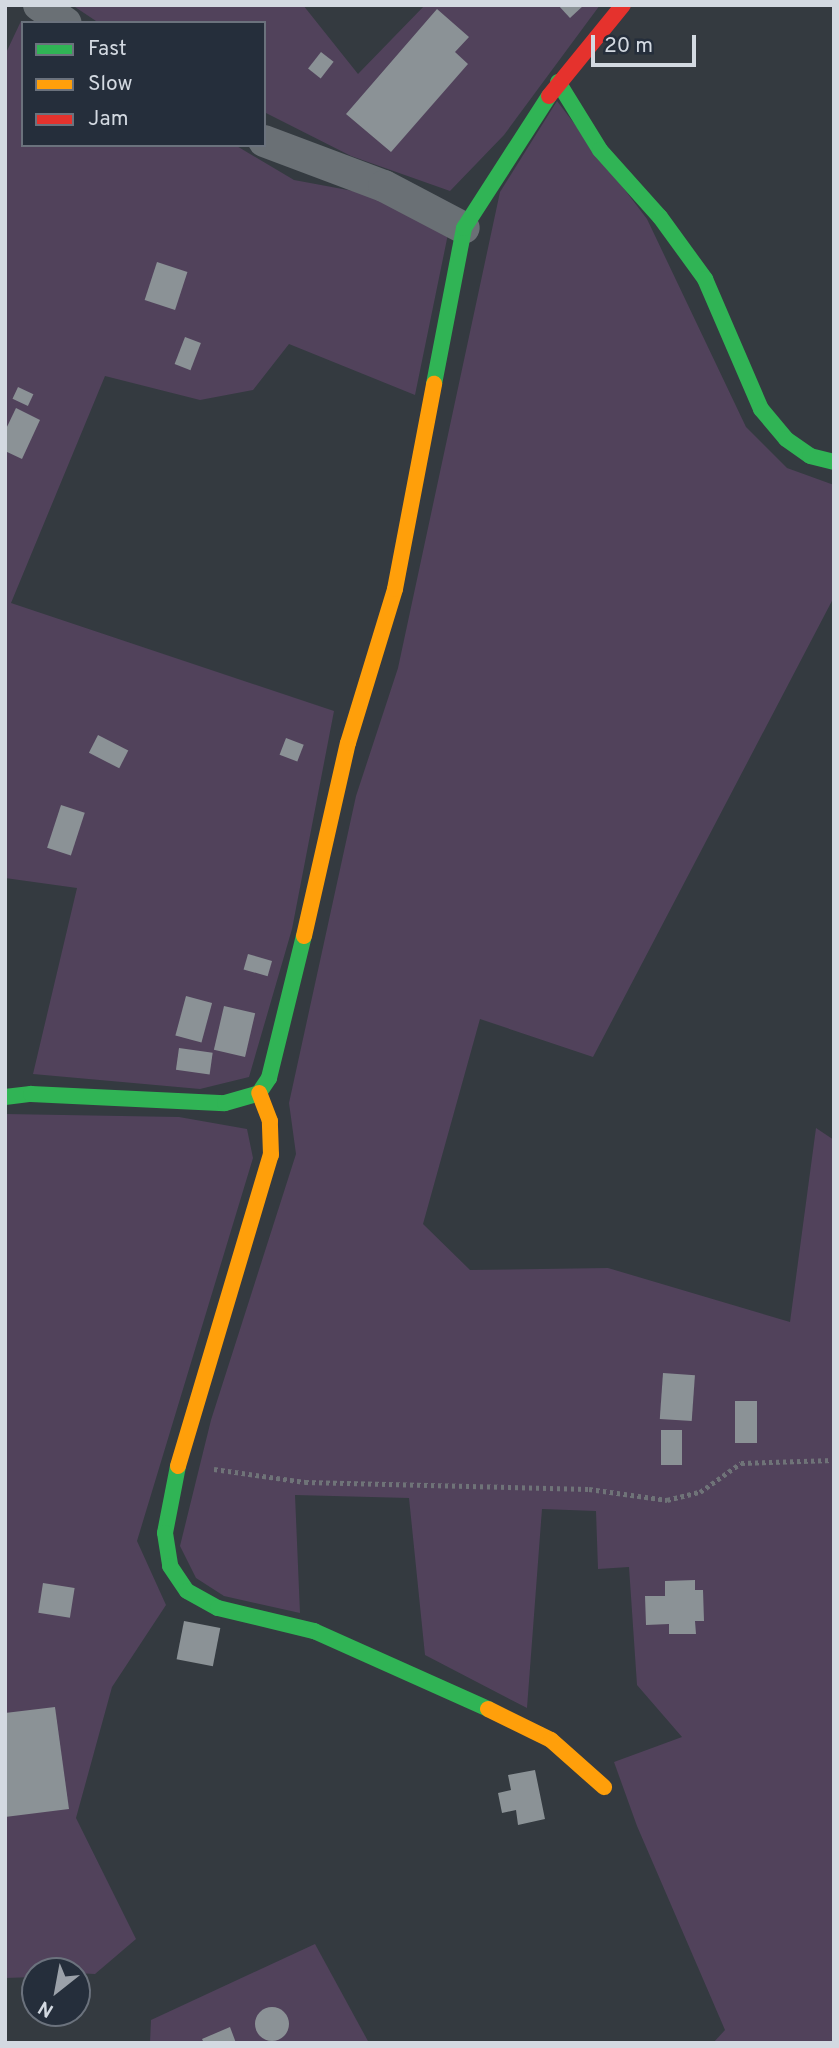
<!DOCTYPE html>
<html>
<head>
<meta charset="utf-8">
<style>
  body { margin:0 }
  #map { position:relative; width:839px; height:2048px; overflow:hidden; background:#343a40; font-family:Overpass,sans-serif }
  div>[style] { position:absolute }
  .green>* { inset:0; background:#51425b }
  .building>* { inset:0; background:#8b9296; transform-origin:0 0 }
  .round { border-radius:50% }
  .path>* { height:4.5px; margin-top:-2.25px; transform-origin:0; background:repeating-linear-gradient(90deg,#6f7378 0 3.5px,transparent 0 7px) }
  .street>* { height:32px; margin:-16px; padding:0 16px; transform-origin:16px; border-radius:16px; background:#6a7075 }
  .fast>* { height:16px; margin:-8px; padding:0 8px; transform-origin:8px; border-radius:8px; background:#30b455 }
  .slow>* { height:16px; margin:-8px; padding:0 8px; transform-origin:8px; border-radius:8px; background:#ff9f0a }
  .jam>* { height:16px; margin:-8px; padding:0 8px; transform-origin:8px; border-radius:8px; background:#e5322d }
  span { translate:-50% -50%; white-space:nowrap; text-align:center; line-height:1.15; -webkit-text-stroke:7px #252e3b; paint-order:stroke }
  .frame { position:absolute; inset:0; border:7px solid #d3d9e1; pointer-events:none }
  .legend { position:absolute; left:21px; top:21px; width:245px; height:126px; box-sizing:border-box; background:#252e3b; border:2px solid #6b727d; margin:0; padding:9px 12px; list-style:none; font-size:21px; color:#d3d9e1 }
  .legend li { display:flex; align-items:center; gap:14px; height:35px }
  .legend b { width:35px; border:2px solid #6b727d }
  .north { position:absolute; left:21px; top:1957px; width:70px; height:70px; box-sizing:border-box; background:#252e3b; border:2px solid #6b727d; border-radius:50%; rotate:211deg; font-size:19px; font-weight:700; line-height:28px; text-align:center; color:#d3d9e1 }
  .north::after { content:''; display:block; margin:auto; width:24px; height:32px; background:#9ba1a9; clip-path:polygon(50% 0,100% 100%,50% 72%,0 100%) }
  .scale { position:absolute; left:591px; top:35px; width:105px; height:32px; box-sizing:border-box; border:4px solid #d3d9e1; border-top:0; padding-left:9px; font-size:21px; line-height:24px; white-space:nowrap; color:#d3d9e1; -webkit-text-stroke:5px #252e3b; paint-order:stroke }
</style>
</head>
<body>
<div id="map">
  <div class="green">
    <i style="clip-path:polygon(72px 5px,303px 5px,358px 74px,425px 5px,600px 5px,504px 135px,450px 191px,351px 156px,264px 112px,264px 23px,99px 23px)"></i>
    <i style="clip-path:polygon(21px 21px,23px 145px,235px 145px,294px 180px,364px 193px,448px 234px,415px 395px,289px 344px,253px 390px,200px 400px,105px 376px,11px 603px,334px 711px,292px 929px,249px 1077px,200px 1089px,33px 1074px,77px 888px,5px 878px,5px 55px)"></i>
    <i style="clip-path:polygon(557px 101px,647px 219px,746px 427px,787px 468px,834px 485px,834px 597px,593px 1057px,480px 1019px,423px 1224px,470px 1270px,608px 1268px,790px 1322px,816px 1128px,834px 1140px,834px 2043px,713px 2043px,725px 2030px,637px 1826px,614px 1762px,682px 1737px,637px 1685px,629px 1567px,598px 1569px,596px 1511px,542px 1509px,527px 1708px,425px 1655px,409px 1498px,295px 1495px,300px 1613px,224px 1596px,196px 1578px,180px 1546px,211px 1420px,296px 1154px,289px 1103px,356px 796px,398px 668px,500px 192px)"></i>
    <i style="clip-path:polygon(5px 1114px,179px 1117px,247px 1129px,253px 1158px,137px 1541px,166px 1605px,112px 1687px,76px 1818px,136px 1939px,95px 1974px,35px 1971px,35px 1977px,5px 1978px)"></i>
    <i style="clip-path:polygon(315px 1944px,369px 2043px,150px 2043px,151px 2020px)"></i>
  </div>
  <div class="building">
    <i style="clip-path:polygon(558px 5px,584px 5px,570px 18px)"></i>
    <i style="clip-path:polygon(437px 9px,469px 37px,455px 52px,468px 64px,391px 152px,346px 114px)"></i>
    <i style="left:321px;top:52px;width:16px;height:21px;rotate:38deg"></i>
    <i style="left:157px;top:262px;width:32px;height:40px;rotate:18deg"></i>
    <i style="left:185px;top:337px;width:17px;height:29px;rotate:21deg"></i>
    <i style="left:18px;top:387px;width:17px;height:13px;rotate:25deg"></i>
    <i style="clip-path:polygon(16px 408px,40px 420px,22px 459px,5px 451px,5px 431px)"></i>
    <i style="left:98px;top:735px;width:34px;height:20px;rotate:27deg"></i>
    <i style="left:286px;top:738px;width:19px;height:18px;rotate:21deg"></i>
    <i style="left:61px;top:805px;width:25px;height:45px;rotate:18deg"></i>
    <i style="left:248px;top:954px;width:25px;height:16px;rotate:16deg"></i>
    <i style="left:186px;top:996px;width:27px;height:41px;rotate:15deg"></i>
    <i style="left:224px;top:1006px;width:32px;height:45px;rotate:13deg"></i>
    <i style="left:179px;top:1048px;width:34px;height:22px;rotate:8deg"></i>
    <i style="left:663px;top:1373px;width:32px;height:46px;rotate:4deg"></i>
    <i style="left:735px;top:1401px;width:22px;height:42px"></i>
    <i style="left:661px;top:1430px;width:21px;height:35px"></i>
    <i style="clip-path:polygon(695px 1580px,695px 1590px,703px 1590px,704px 1621px,695px 1621px,696px 1634px,669px 1634px,669px 1624px,646px 1625px,645px 1596px,665px 1596px,665px 1581px)"></i>
    <i style="left:43px;top:1583px;width:32px;height:30px;rotate:9deg"></i>
    <i style="left:184px;top:1621px;width:37px;height:39px;rotate:11deg"></i>
    <i style="clip-path:polygon(55px 1707px,69px 1809px,5px 1817px,5px 1713px)"></i>
    <i style="clip-path:polygon(535px 1770px,545px 1819px,518px 1825px,516px 1810px,502px 1813px,498px 1793px,511px 1790px,508px 1775px)"></i>
    <i class="round" style="left:255px;top:2007px;width:34px;height:34px"></i>
    <i style="clip-path:polygon(230px 2027px,236px 2043px,204px 2043px,202px 2039px)"></i>
  </div>
  <div class="path">
    <i style="left:214px;top:1469px;width:92px;rotate:8.1deg"></i>
    <i style="left:305px;top:1482px;width:284px;rotate:1.4deg"></i>
    <i style="left:589px;top:1489px;width:79px;rotate:8deg"></i>
    <i style="left:667px;top:1500px;width:34px;rotate:-14deg"></i>
    <i style="left:700px;top:1492px;width:50px;rotate:-35.3deg"></i>
    <i style="left:741px;top:1463px;width:93px;rotate:-1.8deg"></i>
  </div>
  <div class="street">
    <i style="left:39px;top:5px;width:32px;rotate:34deg"></i>
    <i style="left:264px;top:141px;width:128px;rotate:20.6deg"></i>
    <i style="left:384px;top:186px;width:90px;rotate:27.7deg"></i>
  </div>
  <div class="fast">
    <i style="left:558px;top:82px;width:80px;rotate:58.3deg"></i>
    <i style="left:600px;top:150px;width:90px;rotate:48.2deg"></i>
    <i style="left:660px;top:217px;width:77px;rotate:54deg"></i>
    <i style="left:705px;top:279px;width:142px;rotate:66.7deg"></i>
    <i style="left:761px;top:409px;width:39px;rotate:50deg"></i>
    <i style="left:786px;top:439px;width:29px;rotate:35deg"></i>
    <i style="left:810px;top:456px;width:25px;rotate:14deg"></i>
    <i style="left:434px;top:384px;width:159px;rotate:-79.1deg"></i>
    <i style="left:464px;top:228px;width:157px;rotate:-57.2deg"></i>
    <i style="left:5px;top:1097px;width:26px;rotate:-7deg"></i>
    <i style="left:31px;top:1094px;width:194px;rotate:2.7deg"></i>
    <i style="left:225px;top:1103px;width:35px;rotate:-16deg"></i>
    <i style="left:259px;top:1093px;width:18px;rotate:-56deg"></i>
    <i style="left:269px;top:1078px;width:146px;rotate:-76.2deg"></i>
    <i style="left:178px;top:1466px;width:68px;rotate:101deg"></i>
    <i style="left:165px;top:1533px;width:33px;rotate:81deg"></i>
    <i style="left:170px;top:1566px;width:30px;rotate:56deg"></i>
    <i style="left:187px;top:1591px;width:35px;rotate:29deg"></i>
    <i style="left:218px;top:1608px;width:99px;rotate:13.5deg"></i>
    <i style="left:314px;top:1631px;width:191px;rotate:24.1deg"></i>
  </div>
  <div class="slow">
    <i style="left:304px;top:936px;width:198px;rotate:-77.2deg"></i>
    <i style="left:348px;top:743px;width:161px;rotate:-73deg"></i>
    <i style="left:395px;top:589px;width:209px;rotate:-79.2deg"></i>
    <i style="left:178px;top:1466px;width:325px;rotate:-73.4deg"></i>
    <i style="left:271px;top:1155px;width:34px;rotate:-92deg"></i>
    <i style="left:270px;top:1121px;width:30px;rotate:-111deg"></i>
    <i style="left:488px;top:1709px;width:70px;rotate:26.2deg"></i>
    <i style="left:551px;top:1740px;width:71px;rotate:41.6deg"></i>
  </div>
  <div class="jam">
    <i style="left:549px;top:96px;width:117px;rotate:-50.9deg"></i>
  </div>
  <div class="frame"></div>
  <ul class="legend">
  <li><b style="height:9px;background:#30b455"></b>Fast</li>
  <li><b style="height:9px;background:#ff9f0a"></b>Slow</li>
  <li><b style="height:9px;background:#e5322d"></b>Jam</li>
  </ul>
  <div class="north">N</div>
  <div class="scale">20 m</div>
</div>
</body>
</html>
